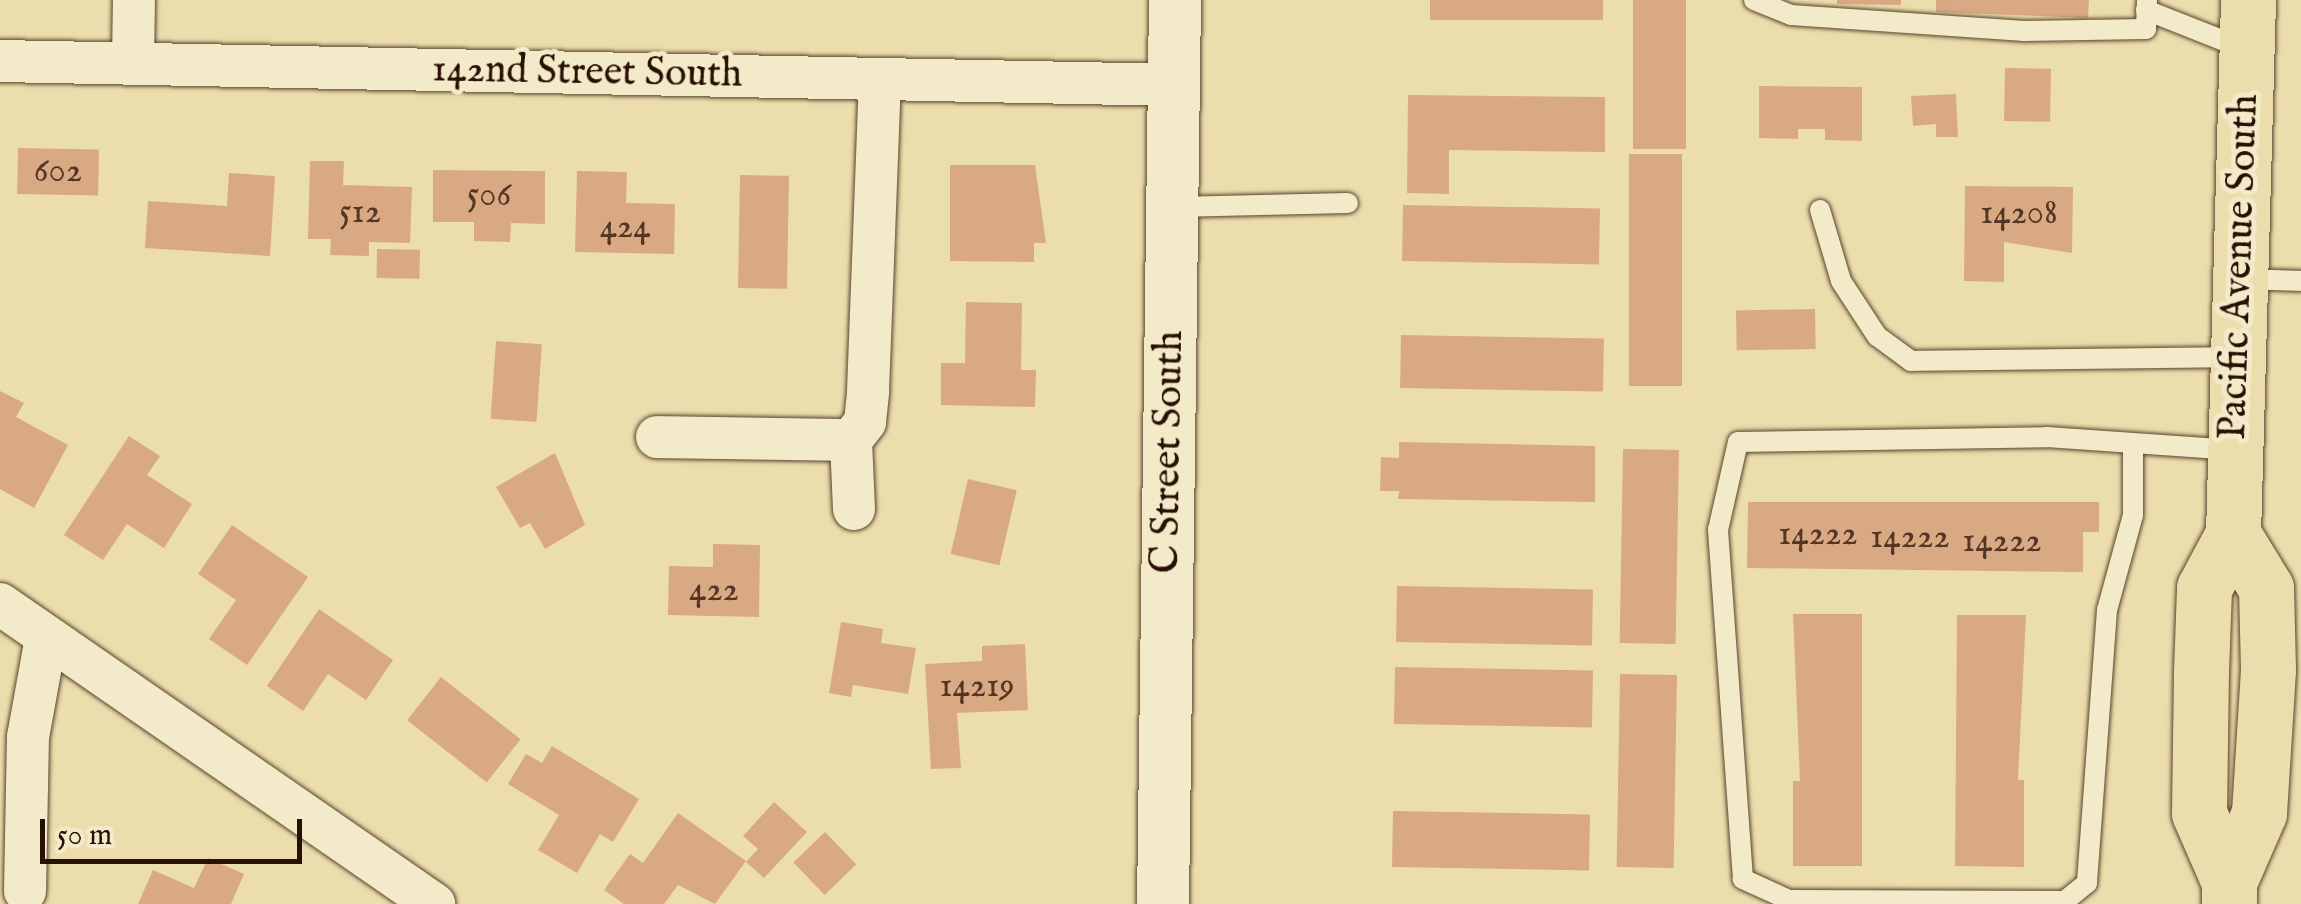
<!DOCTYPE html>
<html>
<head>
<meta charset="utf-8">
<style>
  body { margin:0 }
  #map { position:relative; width:2301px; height:904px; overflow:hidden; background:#ecdeac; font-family:"IM FELL English",serif }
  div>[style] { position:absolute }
  .building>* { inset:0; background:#d9a983; transform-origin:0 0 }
  .roads { filter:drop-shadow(0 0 2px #59442e) drop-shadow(0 0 2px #59442e) }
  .service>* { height:20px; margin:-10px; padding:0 10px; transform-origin:10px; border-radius:10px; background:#f3eac9 }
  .minor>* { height:42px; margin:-21px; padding:0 21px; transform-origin:21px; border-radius:21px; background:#f3eac9 }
  .tertiary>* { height:52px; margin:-26px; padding:0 26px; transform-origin:26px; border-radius:26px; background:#f3eac9 }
  .primary>* { height:55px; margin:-27.5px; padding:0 27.5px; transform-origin:27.5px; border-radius:27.5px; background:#ecdeac }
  span { translate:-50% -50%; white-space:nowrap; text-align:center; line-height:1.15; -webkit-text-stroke:10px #f3eac9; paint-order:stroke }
  .number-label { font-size:35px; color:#543624 }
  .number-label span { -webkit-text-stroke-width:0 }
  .street-label { font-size:40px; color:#281004 }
  .scale { position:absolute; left:40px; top:819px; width:262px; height:45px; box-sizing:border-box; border:5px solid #281004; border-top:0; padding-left:12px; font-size:30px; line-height:35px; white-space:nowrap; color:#281004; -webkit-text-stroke:8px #f3eac9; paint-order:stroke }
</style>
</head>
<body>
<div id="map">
  <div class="building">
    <i style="left:1430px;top:0;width:173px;height:20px"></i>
    <i style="left:1633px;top:0;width:53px;height:149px"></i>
    <i style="clip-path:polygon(1837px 0,1901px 0,1901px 5px,1837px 4px)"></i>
    <i style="clip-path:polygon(1936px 0,2089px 0,2088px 18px,1936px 12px)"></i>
    <i style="left:2005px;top:68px;width:46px;height:53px;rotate:1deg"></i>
    <i style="clip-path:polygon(1759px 86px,1862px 87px,1862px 141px,1825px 140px,1825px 129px,1798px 129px,1798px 139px,1759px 138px)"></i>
    <i style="clip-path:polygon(1956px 94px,1958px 137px,1936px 137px,1936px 124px,1913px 126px,1911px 96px)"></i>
    <i style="clip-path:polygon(1408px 95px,1605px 97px,1605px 152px,1449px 150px,1449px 194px,1407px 193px)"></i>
    <i style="left:18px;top:148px;width:81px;height:46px;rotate:1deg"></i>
    <i style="left:1629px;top:154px;width:53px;height:232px"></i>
    <i style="clip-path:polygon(310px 161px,344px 161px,343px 185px,412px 187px,410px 243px,369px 242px,369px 256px,330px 255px,331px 239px,308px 239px)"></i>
    <i style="clip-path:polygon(950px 165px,1035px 165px,1046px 243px,1034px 243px,1034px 262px,950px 261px)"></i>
    <i style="clip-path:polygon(433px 170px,545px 171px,545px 224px,511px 223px,510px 242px,474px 241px,474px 222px,433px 222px)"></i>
    <i style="clip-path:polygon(577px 171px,627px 172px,626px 203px,675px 204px,674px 254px,575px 252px)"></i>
    <i style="clip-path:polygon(229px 173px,275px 176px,270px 256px,145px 248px,148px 201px,227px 206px)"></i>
    <i style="left:740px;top:175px;width:49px;height:113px;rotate:1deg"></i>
    <i style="clip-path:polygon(1965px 186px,2073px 187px,2072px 253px,2004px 242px,2004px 282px,1964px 281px)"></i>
    <i style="left:1403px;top:205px;width:197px;height:56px;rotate:1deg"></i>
    <i style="left:377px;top:249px;width:43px;height:29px;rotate:1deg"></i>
    <i style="clip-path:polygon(966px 302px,1022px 303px,1021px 370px,1036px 370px,1035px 407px,941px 405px,941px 363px,965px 363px)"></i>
    <i style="left:1815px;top:309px;width:40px;height:79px;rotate:89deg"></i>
    <i style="left:1401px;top:335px;width:203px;height:53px;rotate:1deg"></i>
    <i style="left:496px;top:341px;width:46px;height:78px;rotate:4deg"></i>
    <i style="clip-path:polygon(0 391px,24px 403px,16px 417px,68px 445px,34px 508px,0 489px)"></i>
    <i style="clip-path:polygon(129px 436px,160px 456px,147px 475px,192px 504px,164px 548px,127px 524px,103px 560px,64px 535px)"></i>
    <i style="clip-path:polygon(1399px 442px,1595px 446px,1595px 502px,1398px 499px,1399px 491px,1380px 491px,1381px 457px,1399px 458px)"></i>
    <i style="left:1623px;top:449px;width:56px;height:194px;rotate:1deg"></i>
    <i style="clip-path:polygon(555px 453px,585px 525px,545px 549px,530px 523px,520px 528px,496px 487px)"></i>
    <i style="left:968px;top:479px;width:50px;height:77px;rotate:13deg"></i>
    <i style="clip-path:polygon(1748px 502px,2099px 502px,2099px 532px,2083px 532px,2083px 572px,1747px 568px)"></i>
    <i style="clip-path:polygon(232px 525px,308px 577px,247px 665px,209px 639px,236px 600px,198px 574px)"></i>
    <i style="clip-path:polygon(713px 544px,760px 545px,759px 617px,668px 615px,669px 566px,713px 567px)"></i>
    <i style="left:1397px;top:586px;width:196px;height:56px;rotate:1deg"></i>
    <i style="clip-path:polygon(319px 609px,393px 660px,366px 700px,328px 674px,303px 711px,267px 686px)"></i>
    <i style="clip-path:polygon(1793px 614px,1862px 614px,1862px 866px,1793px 866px,1793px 781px,1800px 781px)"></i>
    <i style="clip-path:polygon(1957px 615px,2026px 615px,2018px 780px,2024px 780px,2024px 867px,1955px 866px)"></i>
    <i style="clip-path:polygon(841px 622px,883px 629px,881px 643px,916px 648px,908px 694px,853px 685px,851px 697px,829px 693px)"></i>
    <i style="clip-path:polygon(1025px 644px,1028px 710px,957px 713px,961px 768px,931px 769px,925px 664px,982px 661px,982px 646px)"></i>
    <i style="left:1395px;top:667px;width:198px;height:57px;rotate:1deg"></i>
    <i style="left:1620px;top:674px;width:57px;height:193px;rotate:1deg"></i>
    <i style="left:441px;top:677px;width:101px;height:55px;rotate:38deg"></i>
    <i style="clip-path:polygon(552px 746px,639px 799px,613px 842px,600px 834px,577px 873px,538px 850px,559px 815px,508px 784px,526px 754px,542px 763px)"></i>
    <i style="clip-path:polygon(774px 802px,807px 832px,764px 878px,746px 862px,758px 849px,743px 836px)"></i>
    <i style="left:1393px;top:811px;width:197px;height:56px;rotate:1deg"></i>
    <i style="clip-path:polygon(678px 813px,746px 861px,715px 904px,678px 885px,664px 904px,624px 904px,604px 890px,630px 854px,643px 863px)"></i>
    <i style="left:825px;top:832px;width:45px;height:44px;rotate:46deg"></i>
    <i style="clip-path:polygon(208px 858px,244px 874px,231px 904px,138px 904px,153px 870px,194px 888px)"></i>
  </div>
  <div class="roads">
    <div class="service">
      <i style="left:1754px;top:0;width:40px;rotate:22deg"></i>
      <i style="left:1791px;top:15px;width:234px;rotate:3.9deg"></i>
      <i style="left:2024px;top:31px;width:122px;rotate:-0.9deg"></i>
      <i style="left:2146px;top:29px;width:29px;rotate:-88deg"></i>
      <i style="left:2146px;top:10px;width:103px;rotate:21.6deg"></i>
      <i style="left:1174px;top:207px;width:174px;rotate:-1.3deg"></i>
      <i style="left:1820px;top:210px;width:74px;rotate:73.5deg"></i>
      <i style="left:1841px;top:281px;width:66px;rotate:56.8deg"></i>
      <i style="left:1877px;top:336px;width:42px;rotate:36.3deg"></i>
      <i style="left:1911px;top:361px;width:325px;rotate:-0.7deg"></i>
      <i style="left:2244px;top:279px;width:57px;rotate:2deg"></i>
      <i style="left:2133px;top:445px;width:70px;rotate:90deg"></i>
      <i style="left:2133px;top:515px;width:98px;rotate:105.3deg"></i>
      <i style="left:2107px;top:610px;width:274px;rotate:94.2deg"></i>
      <i style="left:2087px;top:883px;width:28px;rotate:141deg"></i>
      <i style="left:2065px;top:901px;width:276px;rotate:-179.8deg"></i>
      <i style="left:1789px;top:900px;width:51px;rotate:-155.5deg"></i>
      <i style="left:1743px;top:879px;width:350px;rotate:-94.1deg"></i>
      <i style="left:1718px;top:530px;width:90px;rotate:-77.2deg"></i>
      <i style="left:1738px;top:442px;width:309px;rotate:-0.9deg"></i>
      <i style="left:2047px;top:437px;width:184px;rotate:4deg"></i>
    </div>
    <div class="minor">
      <i style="left:0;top:61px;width:1174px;rotate:1.17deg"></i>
      <i style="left:133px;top:61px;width:61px;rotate:-89.1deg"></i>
      <i style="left:657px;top:437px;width:194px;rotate:0.9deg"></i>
      <i style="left:854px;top:509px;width:69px;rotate:-92.5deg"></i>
      <i style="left:851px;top:440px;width:23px;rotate:-52deg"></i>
      <i style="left:865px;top:422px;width:31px;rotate:-84deg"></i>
      <i style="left:868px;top:391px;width:312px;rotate:-87.8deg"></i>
      <i style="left:0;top:604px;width:528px;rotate:34.65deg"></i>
      <i style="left:25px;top:891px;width:154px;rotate:-88.9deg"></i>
      <i style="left:28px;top:737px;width:101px;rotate:-79.7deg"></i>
    </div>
    <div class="tertiary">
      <i style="left:1163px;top:904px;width:904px;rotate:-89.24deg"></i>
    </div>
    <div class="primary">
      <i style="left:2229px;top:882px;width:75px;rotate:-113.5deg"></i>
      <i style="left:2199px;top:813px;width:142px;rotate:-89.2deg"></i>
      <i style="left:2201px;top:671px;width:83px;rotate:-87.9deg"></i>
      <i style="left:2204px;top:588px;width:61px;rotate:-61.8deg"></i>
      <i style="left:2233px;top:534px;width:534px;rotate:-88.39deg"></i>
      <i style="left:2229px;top:904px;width:22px;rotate:-90deg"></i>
      <i style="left:2229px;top:882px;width:75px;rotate:-66.5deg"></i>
      <i style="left:2259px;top:813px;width:143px;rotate:-86.4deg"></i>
      <i style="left:2268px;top:670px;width:82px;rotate:-91.4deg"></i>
      <i style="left:2266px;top:588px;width:63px;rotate:-121.4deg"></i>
    </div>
  </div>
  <div class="number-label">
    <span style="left:58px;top:172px">602</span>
    <span style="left:489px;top:196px">506</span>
    <span style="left:360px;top:213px">512</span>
    <span style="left:2019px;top:214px">14208</span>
    <span style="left:625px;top:228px">424</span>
    <span style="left:1818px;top:535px">14222</span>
    <span style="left:1910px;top:538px">14222</span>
    <span style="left:2002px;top:542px">14222</span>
    <span style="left:714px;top:591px">422</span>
    <span style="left:977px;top:687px">14219</span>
  </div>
  <div class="street-label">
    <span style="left:587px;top:73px;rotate:1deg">142nd Street South</span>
    <span style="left:2240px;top:267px;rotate:-88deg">Pacific Avenue South</span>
    <span style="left:1169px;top:452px;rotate:-89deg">C Street South</span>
  </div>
  <div class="scale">50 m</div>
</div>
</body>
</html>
